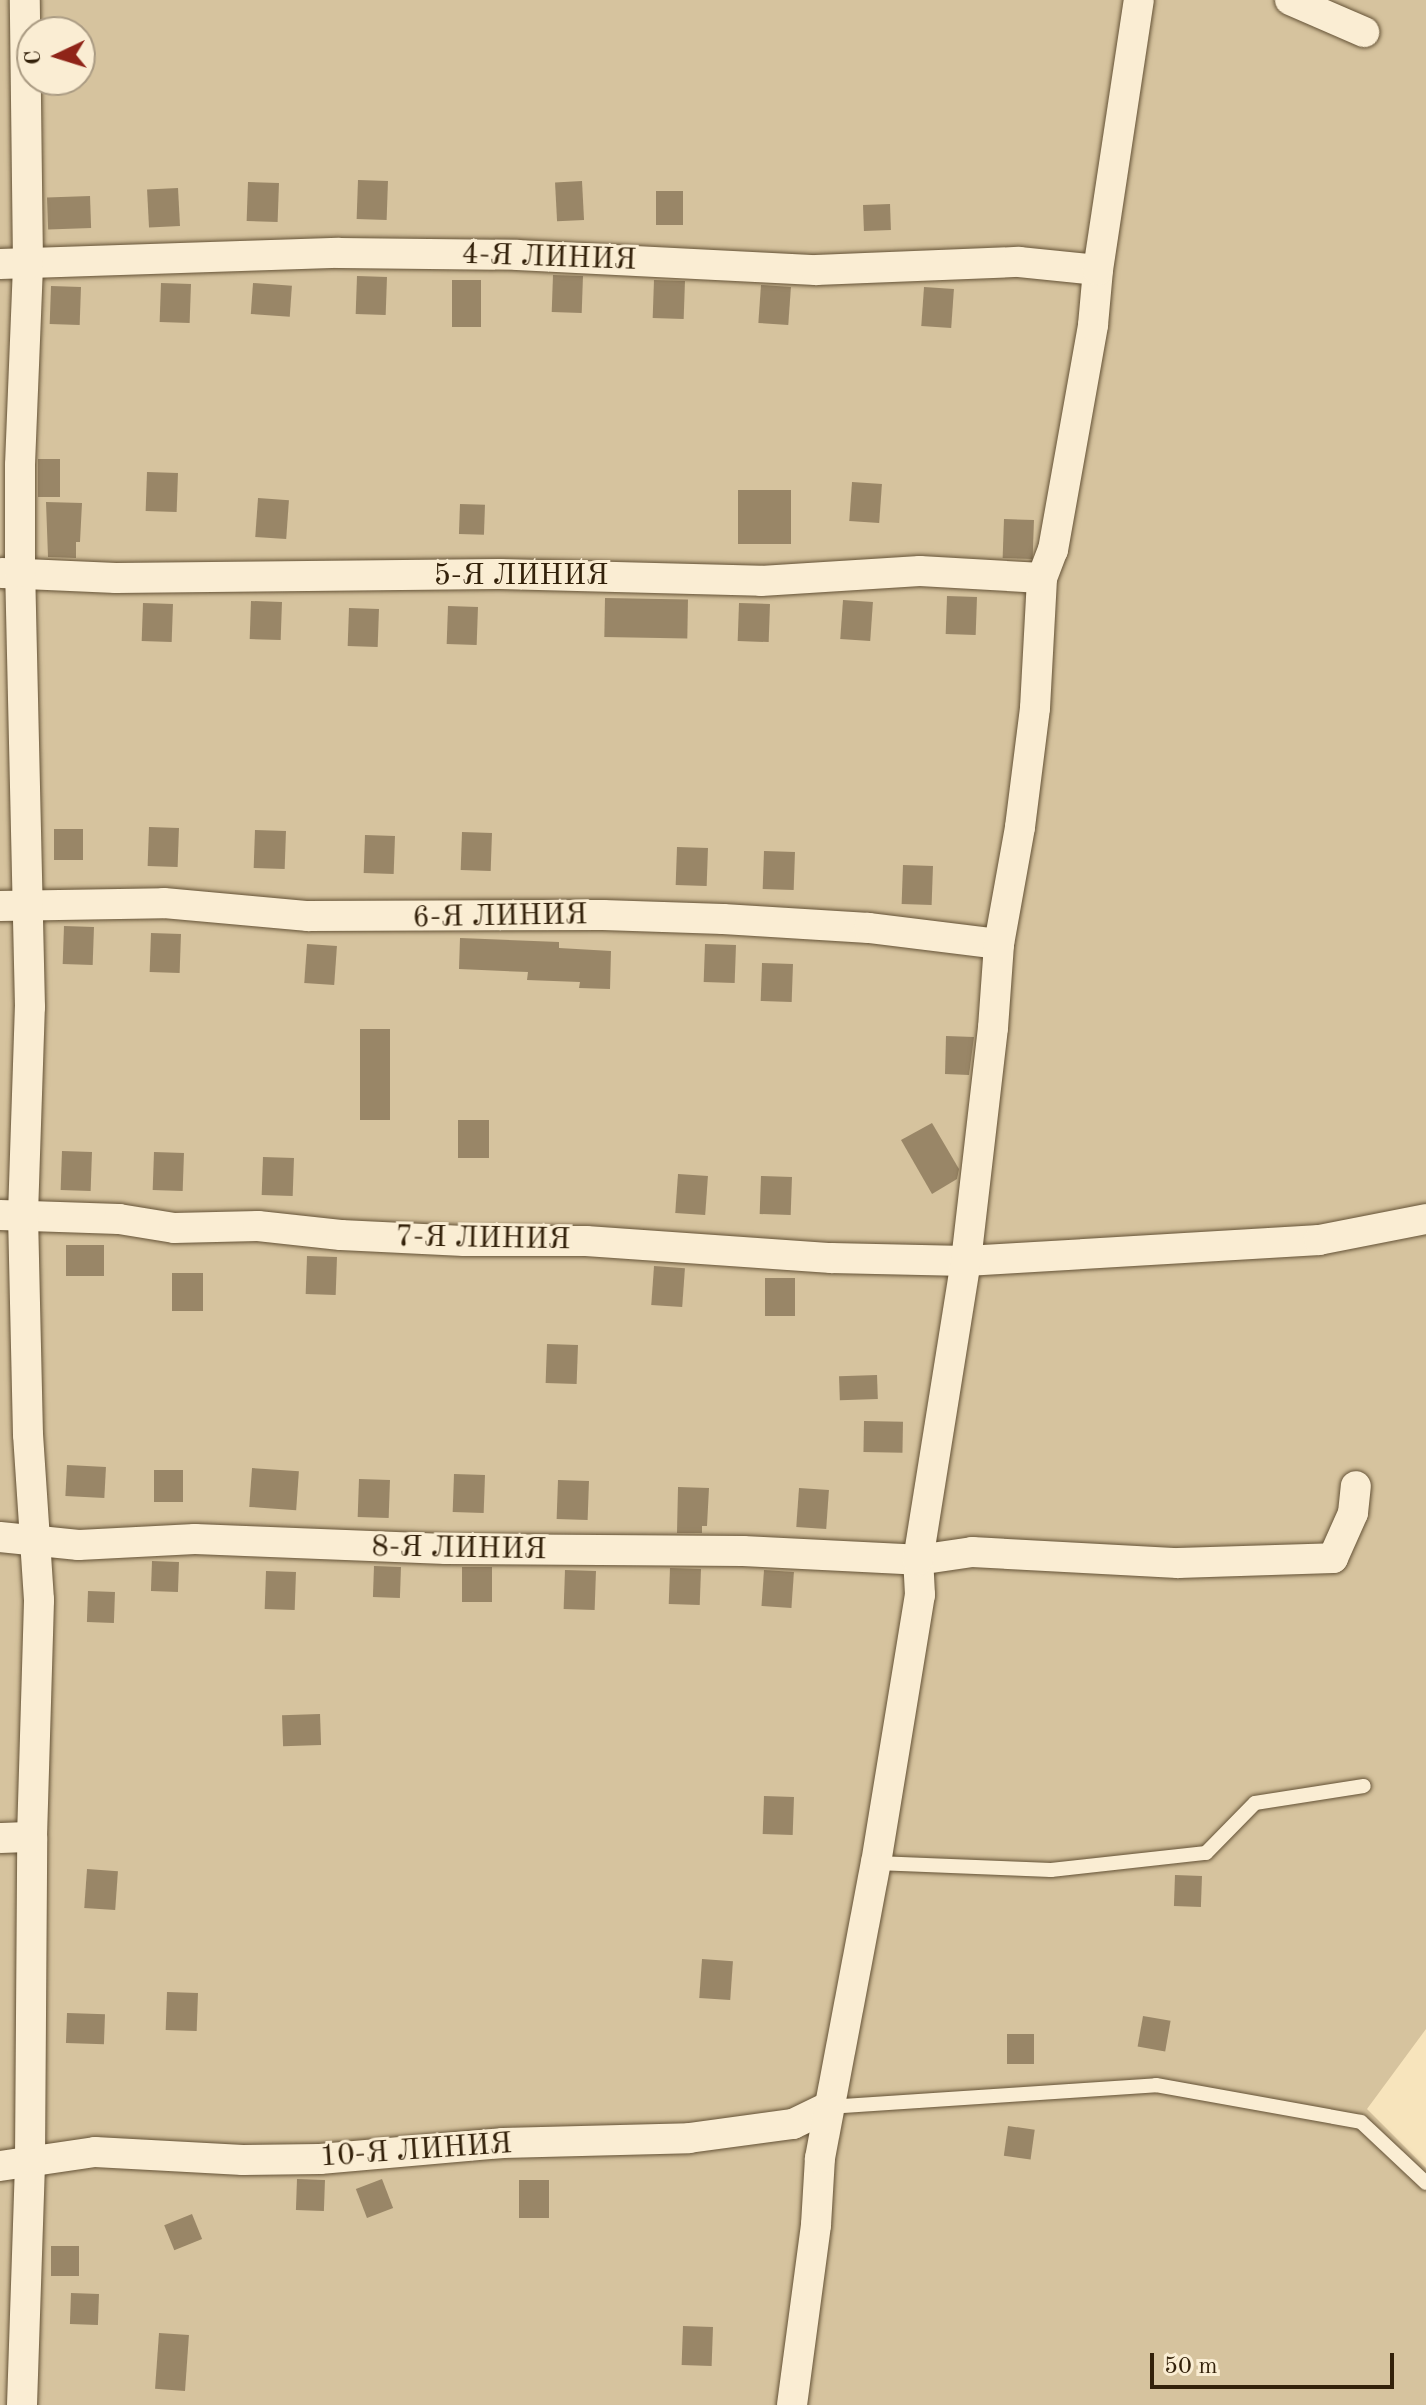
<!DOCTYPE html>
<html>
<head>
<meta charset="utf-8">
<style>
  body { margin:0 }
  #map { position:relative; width:1426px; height:2405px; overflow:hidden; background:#f7e4bc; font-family:"Old Standard TT",serif }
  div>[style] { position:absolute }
  .green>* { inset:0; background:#d6c39e }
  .building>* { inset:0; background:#998667; transform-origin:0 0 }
  .roads { filter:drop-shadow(0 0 2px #645236) drop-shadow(0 0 2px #645236) }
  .lane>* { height:14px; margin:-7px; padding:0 7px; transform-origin:7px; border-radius:7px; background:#faedd3 }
  .street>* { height:30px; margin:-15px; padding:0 15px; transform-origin:15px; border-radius:15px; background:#faedd3 }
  span { translate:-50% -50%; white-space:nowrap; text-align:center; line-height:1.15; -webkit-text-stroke:6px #faedd3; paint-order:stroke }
  .street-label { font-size:30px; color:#33210a }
  .north { position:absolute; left:16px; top:16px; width:80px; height:80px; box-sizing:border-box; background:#faedd3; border:2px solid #aa9b83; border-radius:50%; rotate:266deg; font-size:22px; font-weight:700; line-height:32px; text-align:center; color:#33210a }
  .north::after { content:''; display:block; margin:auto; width:28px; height:36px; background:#8f2418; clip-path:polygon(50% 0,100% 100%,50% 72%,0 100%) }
  .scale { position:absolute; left:1150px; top:2353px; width:244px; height:36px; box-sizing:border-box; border:4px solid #33210a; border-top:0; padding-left:10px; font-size:24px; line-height:28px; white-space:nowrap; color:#33210a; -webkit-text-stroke:6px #faedd3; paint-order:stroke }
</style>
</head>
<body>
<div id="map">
  <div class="green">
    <i style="clip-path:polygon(evenodd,0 0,1426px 0,1426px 2029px,1367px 2109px,1426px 2168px,1426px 2405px,0 2405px,0 0,32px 32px,80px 32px,80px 80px,32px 80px,32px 32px)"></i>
  </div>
  <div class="building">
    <i style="left:358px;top:180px;width:30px;height:39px;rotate:2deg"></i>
    <i style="left:582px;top:181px;width:39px;height:27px;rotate:87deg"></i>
    <i style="left:248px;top:182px;width:31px;height:39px;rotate:2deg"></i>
    <i style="left:178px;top:188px;width:38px;height:31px;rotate:87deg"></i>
    <i style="left:683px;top:191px;width:34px;height:27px;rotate:90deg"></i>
    <i style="left:90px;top:196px;width:32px;height:43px;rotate:88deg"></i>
    <i style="left:890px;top:204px;width:26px;height:27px;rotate:88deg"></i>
    <i style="left:553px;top:275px;width:30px;height:37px;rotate:2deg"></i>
    <i style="left:357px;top:276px;width:30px;height:38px;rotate:2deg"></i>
    <i style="left:452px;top:280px;width:29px;height:47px"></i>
    <i style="left:654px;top:280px;width:31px;height:38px;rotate:2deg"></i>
    <i style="left:161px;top:283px;width:30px;height:39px;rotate:2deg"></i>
    <i style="left:253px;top:283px;width:39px;height:31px;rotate:4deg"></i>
    <i style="left:761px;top:285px;width:30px;height:38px;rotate:4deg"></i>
    <i style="left:51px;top:286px;width:30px;height:38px;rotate:2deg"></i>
    <i style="left:924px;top:287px;width:30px;height:39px;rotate:4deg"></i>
    <i style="left:38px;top:459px;width:22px;height:38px"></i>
    <i style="left:147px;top:472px;width:31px;height:39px;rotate:2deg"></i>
    <i style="left:852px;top:482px;width:30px;height:39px;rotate:4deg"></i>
    <i style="left:738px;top:490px;width:53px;height:54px"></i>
    <i style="left:258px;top:498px;width:31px;height:39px;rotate:4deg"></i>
    <i style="clip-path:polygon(46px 502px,82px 503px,80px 542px,76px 542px,76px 558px,48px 557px)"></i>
    <i style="left:460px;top:504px;width:25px;height:30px;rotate:2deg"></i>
    <i style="left:1004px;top:519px;width:30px;height:39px;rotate:2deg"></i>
    <i style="left:947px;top:596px;width:30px;height:38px;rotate:2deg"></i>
    <i style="left:605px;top:598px;width:83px;height:39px;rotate:1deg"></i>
    <i style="left:843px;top:600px;width:30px;height:39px;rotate:4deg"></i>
    <i style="left:251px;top:601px;width:31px;height:38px;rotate:2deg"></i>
    <i style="left:143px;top:603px;width:30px;height:38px;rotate:2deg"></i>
    <i style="left:739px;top:603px;width:31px;height:38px;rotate:2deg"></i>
    <i style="left:448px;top:606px;width:30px;height:38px;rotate:2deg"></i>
    <i style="left:349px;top:608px;width:30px;height:38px;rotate:2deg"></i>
    <i style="left:149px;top:827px;width:30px;height:39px;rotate:2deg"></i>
    <i style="left:54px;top:829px;width:29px;height:31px"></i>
    <i style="left:255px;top:830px;width:31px;height:38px;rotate:2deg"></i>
    <i style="left:462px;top:832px;width:30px;height:38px;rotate:2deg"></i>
    <i style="left:365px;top:835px;width:30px;height:38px;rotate:2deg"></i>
    <i style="left:677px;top:847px;width:31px;height:38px;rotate:2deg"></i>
    <i style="left:764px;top:851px;width:31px;height:38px;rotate:2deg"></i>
    <i style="left:903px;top:865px;width:30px;height:39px;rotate:2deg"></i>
    <i style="left:64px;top:926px;width:30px;height:38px;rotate:2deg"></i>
    <i style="left:151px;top:933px;width:30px;height:39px;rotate:2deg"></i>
    <i style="clip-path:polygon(460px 938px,559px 942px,559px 948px,611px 951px,610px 989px,579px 988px,580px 982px,527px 980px,528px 972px,459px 969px)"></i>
    <i style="left:307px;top:944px;width:30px;height:39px;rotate:4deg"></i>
    <i style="left:705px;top:944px;width:31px;height:38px;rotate:2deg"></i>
    <i style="left:762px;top:963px;width:31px;height:38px;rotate:2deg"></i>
    <i style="left:360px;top:1029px;width:30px;height:91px"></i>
    <i style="clip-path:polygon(946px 1036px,974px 1037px,969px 1075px,945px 1074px)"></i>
    <i style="left:458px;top:1120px;width:31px;height:38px"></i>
    <i style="clip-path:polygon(932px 1123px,959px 1169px,957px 1179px,932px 1194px,901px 1140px)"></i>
    <i style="left:62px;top:1151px;width:30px;height:39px;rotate:2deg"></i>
    <i style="left:154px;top:1152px;width:30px;height:38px;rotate:2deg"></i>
    <i style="left:263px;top:1157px;width:31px;height:38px;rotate:2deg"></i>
    <i style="left:678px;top:1174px;width:30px;height:39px;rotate:4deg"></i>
    <i style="left:761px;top:1176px;width:31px;height:38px;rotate:2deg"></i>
    <i style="left:66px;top:1245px;width:38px;height:31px"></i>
    <i style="left:307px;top:1256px;width:30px;height:38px;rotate:2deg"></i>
    <i style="left:654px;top:1266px;width:31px;height:39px;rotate:4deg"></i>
    <i style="left:172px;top:1273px;width:31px;height:38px"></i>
    <i style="left:765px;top:1278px;width:30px;height:38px"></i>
    <i style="left:547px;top:1344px;width:31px;height:39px;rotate:2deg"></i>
    <i style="left:877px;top:1375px;width:24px;height:38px;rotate:88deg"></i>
    <i style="left:864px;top:1421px;width:39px;height:31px;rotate:1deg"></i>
    <i style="left:67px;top:1465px;width:39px;height:31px;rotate:3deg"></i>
    <i style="left:252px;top:1468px;width:47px;height:39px;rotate:4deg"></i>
    <i style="left:154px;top:1470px;width:29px;height:32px"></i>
    <i style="left:454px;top:1474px;width:31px;height:38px;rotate:2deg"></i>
    <i style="left:359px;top:1479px;width:31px;height:38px;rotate:2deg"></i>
    <i style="left:558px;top:1480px;width:31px;height:39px;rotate:2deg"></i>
    <i style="clip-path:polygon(678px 1487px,709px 1488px,707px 1526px,702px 1526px,702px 1533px,677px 1533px)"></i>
    <i style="left:799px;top:1488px;width:30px;height:39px;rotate:4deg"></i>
    <i style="left:152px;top:1561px;width:27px;height:30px;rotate:2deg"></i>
    <i style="left:374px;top:1566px;width:27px;height:31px;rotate:2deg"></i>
    <i style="left:462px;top:1567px;width:30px;height:35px"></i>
    <i style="left:670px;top:1568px;width:31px;height:36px;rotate:2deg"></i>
    <i style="left:565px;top:1570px;width:31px;height:39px;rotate:2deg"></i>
    <i style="left:764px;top:1570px;width:30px;height:36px;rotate:4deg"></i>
    <i style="left:266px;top:1571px;width:30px;height:38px;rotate:2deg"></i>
    <i style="left:88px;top:1591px;width:27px;height:31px;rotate:2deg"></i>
    <i style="left:320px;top:1714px;width:31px;height:38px;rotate:88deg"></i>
    <i style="left:764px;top:1796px;width:30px;height:38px;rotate:2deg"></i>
    <i style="left:87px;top:1869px;width:31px;height:39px;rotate:4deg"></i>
    <i style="left:1175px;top:1875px;width:27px;height:31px;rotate:2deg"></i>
    <i style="left:702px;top:1959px;width:31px;height:39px;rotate:4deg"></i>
    <i style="left:167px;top:1992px;width:31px;height:38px;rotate:2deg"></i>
    <i style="left:67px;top:2013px;width:38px;height:30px;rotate:2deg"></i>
    <i style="left:1143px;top:2016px;width:28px;height:31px;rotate:10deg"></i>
    <i style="left:1007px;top:2034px;width:27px;height:30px"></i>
    <i style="left:1008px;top:2126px;width:27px;height:30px;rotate:8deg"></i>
    <i style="left:297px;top:2179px;width:28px;height:31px;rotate:2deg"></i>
    <i style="left:382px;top:2179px;width:31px;height:28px;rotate:69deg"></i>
    <i style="left:519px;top:2180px;width:30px;height:38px"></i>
    <i style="left:192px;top:2214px;width:27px;height:30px;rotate:68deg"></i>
    <i style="left:51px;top:2246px;width:28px;height:30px"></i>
    <i style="left:71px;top:2293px;width:28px;height:31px;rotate:2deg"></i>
    <i style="left:683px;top:2326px;width:30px;height:39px;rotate:2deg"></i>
    <i style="left:159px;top:2333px;width:30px;height:56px;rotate:4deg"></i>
  </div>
  <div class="roads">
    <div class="lane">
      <i style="left:876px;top:1863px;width:175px;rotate:2.3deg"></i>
      <i style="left:1051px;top:1870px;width:156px;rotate:-6.3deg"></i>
      <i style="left:1206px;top:1853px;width:70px;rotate:-45.6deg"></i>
      <i style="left:1255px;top:1803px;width:110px;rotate:-8.9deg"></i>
      <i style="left:828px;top:2107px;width:329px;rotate:-3.8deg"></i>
      <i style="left:1156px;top:2085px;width:208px;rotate:10.2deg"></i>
      <i style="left:1361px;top:2122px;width:89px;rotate:43.2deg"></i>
    </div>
    <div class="street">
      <i style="left:1290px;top:0;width:81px;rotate:23.4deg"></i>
      <i style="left:0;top:264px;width:339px;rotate:-1.9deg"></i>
      <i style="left:339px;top:253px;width:178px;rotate:0.6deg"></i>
      <i style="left:517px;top:255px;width:299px;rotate:2.9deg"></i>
      <i style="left:816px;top:270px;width:203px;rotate:-2.3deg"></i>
      <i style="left:1019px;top:262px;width:79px;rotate:5.8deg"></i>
      <i style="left:2px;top:573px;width:114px;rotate:2.5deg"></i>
      <i style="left:116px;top:578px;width:384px;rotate:-0.6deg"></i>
      <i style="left:500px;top:574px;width:261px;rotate:1.5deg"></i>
      <i style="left:761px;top:581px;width:159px;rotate:-3.6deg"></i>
      <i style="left:920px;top:571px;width:122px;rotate:3.3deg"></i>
      <i style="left:0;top:906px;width:164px;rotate:-1deg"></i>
      <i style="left:164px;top:903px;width:145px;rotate:5.2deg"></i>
      <i style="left:308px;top:916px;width:295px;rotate:-0.2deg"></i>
      <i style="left:603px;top:915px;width:120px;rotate:1.9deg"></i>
      <i style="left:723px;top:919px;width:146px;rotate:3.5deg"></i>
      <i style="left:869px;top:928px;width:131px;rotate:7deg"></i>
      <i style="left:0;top:1215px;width:119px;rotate:1.9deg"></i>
      <i style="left:119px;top:1219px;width:56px;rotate:9.3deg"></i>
      <i style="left:174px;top:1228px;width:84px;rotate:-1.4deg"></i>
      <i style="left:258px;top:1226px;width:83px;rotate:6.2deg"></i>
      <i style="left:341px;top:1235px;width:123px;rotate:2.8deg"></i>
      <i style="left:464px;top:1241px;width:122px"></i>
      <i style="left:586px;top:1241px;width:246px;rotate:4deg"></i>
      <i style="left:831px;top:1258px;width:135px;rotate:1.3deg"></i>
      <i style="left:966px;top:1261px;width:354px;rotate:-3.4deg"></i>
      <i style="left:1319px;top:1240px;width:109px;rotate:-11.1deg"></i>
      <i style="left:0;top:1537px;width:79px;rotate:5.8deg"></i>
      <i style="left:79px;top:1545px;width:116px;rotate:-3deg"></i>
      <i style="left:195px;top:1539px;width:251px;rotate:2.3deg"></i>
      <i style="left:446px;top:1549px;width:297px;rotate:0.4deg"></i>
      <i style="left:743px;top:1551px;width:175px;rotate:2.9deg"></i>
      <i style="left:918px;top:1560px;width:55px;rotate:-8.4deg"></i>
      <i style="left:972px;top:1552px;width:206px;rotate:3.1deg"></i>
      <i style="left:1178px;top:1563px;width:155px;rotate:-1.8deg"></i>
      <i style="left:1333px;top:1558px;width:49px;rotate:-66deg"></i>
      <i style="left:1353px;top:1513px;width:27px;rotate:-84deg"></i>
      <i style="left:0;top:1838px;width:32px;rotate:-2deg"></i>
      <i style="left:0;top:2166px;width:96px;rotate:-8.4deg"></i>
      <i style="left:95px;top:2152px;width:148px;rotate:3.1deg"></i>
      <i style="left:243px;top:2160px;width:77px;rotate:-0.7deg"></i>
      <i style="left:320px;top:2159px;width:184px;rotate:-5deg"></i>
      <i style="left:503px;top:2143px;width:186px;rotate:-1.5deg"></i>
      <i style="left:689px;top:2138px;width:105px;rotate:-7.7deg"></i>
      <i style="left:793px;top:2124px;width:39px;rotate:-26deg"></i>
      <i style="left:22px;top:2405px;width:245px;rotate:-88.1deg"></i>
      <i style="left:30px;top:2160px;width:323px;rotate:-89.6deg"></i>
      <i style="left:32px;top:1837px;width:237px;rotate:-88.3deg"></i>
      <i style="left:39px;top:1600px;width:165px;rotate:-93.8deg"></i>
      <i style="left:28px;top:1435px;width:220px;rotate:-91.3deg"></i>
      <i style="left:23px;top:1215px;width:208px;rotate:-88.1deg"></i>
      <i style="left:30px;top:1007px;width:435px;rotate:-91.3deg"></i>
      <i style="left:20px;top:572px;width:107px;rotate:-90deg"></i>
      <i style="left:20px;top:465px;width:201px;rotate:-87.7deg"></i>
      <i style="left:28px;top:264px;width:264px;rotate:-90.7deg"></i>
      <i style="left:792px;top:2405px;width:182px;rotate:-82.4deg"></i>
      <i style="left:816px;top:2225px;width:67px;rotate:-86.6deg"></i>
      <i style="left:820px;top:2158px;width:300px;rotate:-79.3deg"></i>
      <i style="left:876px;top:1863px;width:272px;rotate:-80.7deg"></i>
      <i style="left:920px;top:1595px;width:35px;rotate:-93deg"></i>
      <i style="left:918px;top:1560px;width:303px;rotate:-80.9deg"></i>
      <i style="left:966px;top:1261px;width:235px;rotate:-83.4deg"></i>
      <i style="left:993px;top:1028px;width:84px;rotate:-85.9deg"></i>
      <i style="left:999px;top:944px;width:119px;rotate:-79.8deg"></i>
      <i style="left:1020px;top:827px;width:120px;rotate:-82.8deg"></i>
      <i style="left:1035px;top:708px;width:130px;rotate:-86.9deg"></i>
      <i style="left:1042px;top:578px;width:30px;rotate:-69deg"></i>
      <i style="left:1053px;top:550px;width:229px;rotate:-79.9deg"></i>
      <i style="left:1093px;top:325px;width:55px;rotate:-84.8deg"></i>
      <i style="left:1098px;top:270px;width:273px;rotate:-81.4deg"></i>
    </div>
  </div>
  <div class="street-label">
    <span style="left:549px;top:258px;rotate:2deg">4-Я ЛИНИЯ</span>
    <span style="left:521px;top:576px">5-Я ЛИНИЯ</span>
    <span style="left:500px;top:917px;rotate:-1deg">6-Я ЛИНИЯ</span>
    <span style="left:483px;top:1239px;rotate:1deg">7-Я ЛИНИЯ</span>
    <span style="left:459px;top:1549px;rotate:1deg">8-Я ЛИНИЯ</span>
    <span style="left:416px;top:2151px;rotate:-4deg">10-Я ЛИНИЯ</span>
  </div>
  <div class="north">С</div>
  <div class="scale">50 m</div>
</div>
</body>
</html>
